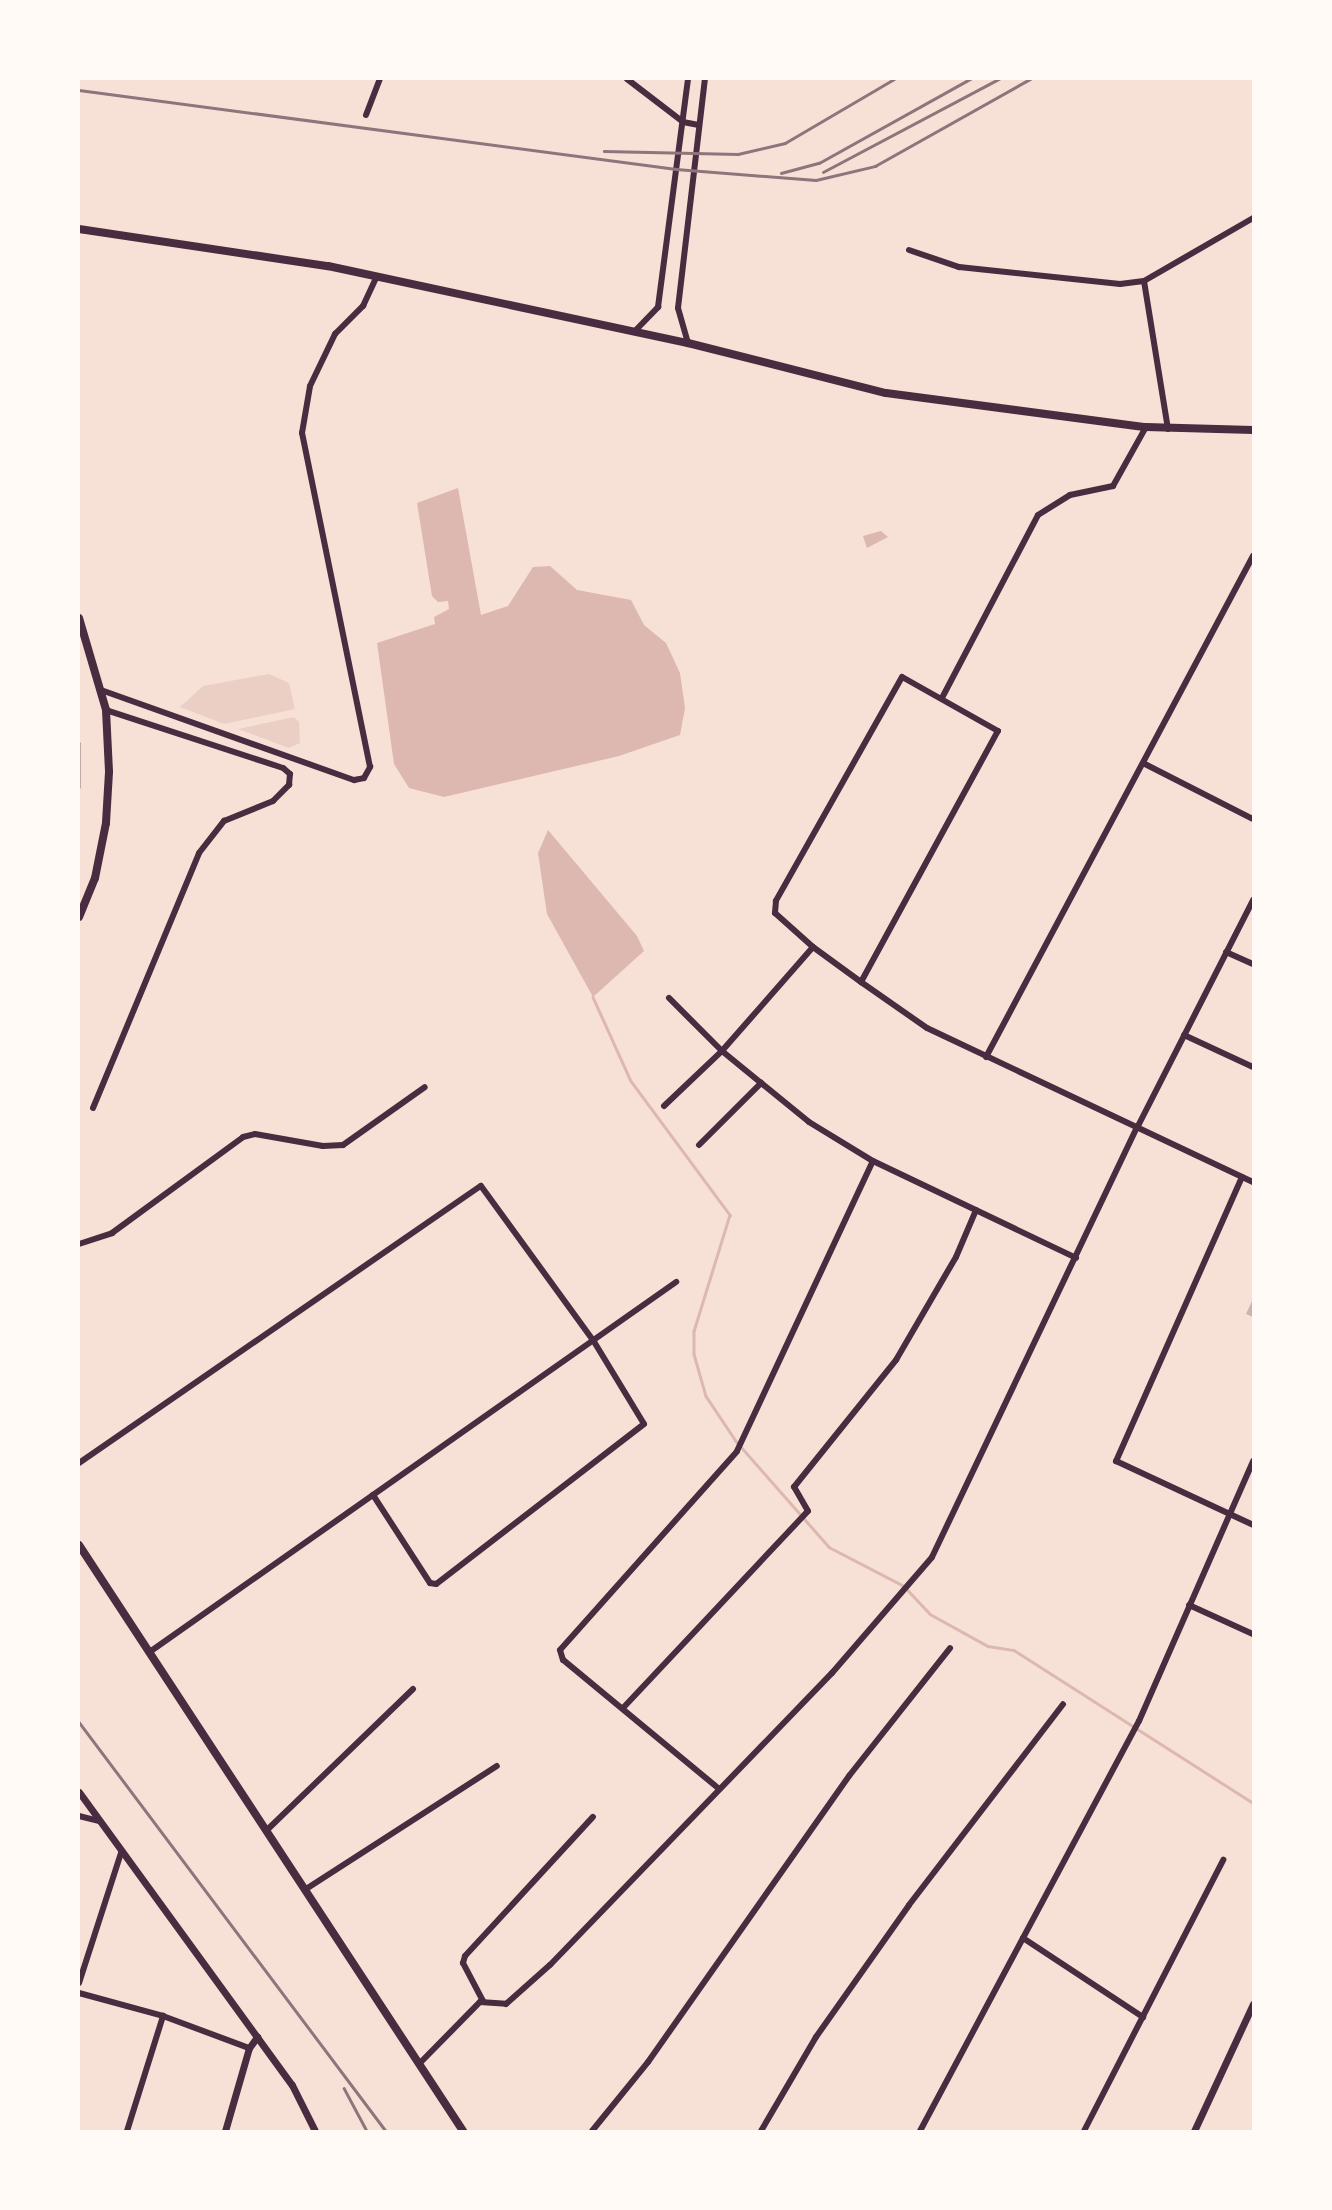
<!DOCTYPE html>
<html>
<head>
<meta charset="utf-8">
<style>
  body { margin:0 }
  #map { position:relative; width:1332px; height:2210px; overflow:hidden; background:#f7e1d7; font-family:"Space Grotesk",sans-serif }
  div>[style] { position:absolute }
  .green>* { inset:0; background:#ebcfc5 }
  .water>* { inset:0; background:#dcb8b0 }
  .stream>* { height:2.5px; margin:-1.25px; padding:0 1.25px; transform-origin:1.25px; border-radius:1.25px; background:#dcb8b0 }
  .building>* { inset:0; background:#ccb4b1 }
  .minor>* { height:6px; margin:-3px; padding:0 3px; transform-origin:3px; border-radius:3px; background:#4a2c40 }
  .tertiary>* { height:7px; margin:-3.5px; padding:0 3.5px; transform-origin:3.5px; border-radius:3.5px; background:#4a2c40 }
  .secondary>* { height:8px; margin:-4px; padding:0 4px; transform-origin:4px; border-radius:4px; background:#4a2c40 }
  .rail>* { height:2.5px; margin:-1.25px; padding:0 1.25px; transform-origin:1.25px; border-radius:1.25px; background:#8f747c }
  span { translate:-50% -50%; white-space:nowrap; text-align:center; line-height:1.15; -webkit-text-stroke:5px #fffaf5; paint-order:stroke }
  .frame { position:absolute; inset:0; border:80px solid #fffaf5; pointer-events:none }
</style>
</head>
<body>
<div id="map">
  <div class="green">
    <i style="clip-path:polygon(269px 674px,289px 683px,295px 709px,224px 724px,180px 707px,203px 686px)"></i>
    <i style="clip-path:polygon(294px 717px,299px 722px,300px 743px,289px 748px,238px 729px)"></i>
  </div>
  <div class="water">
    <i style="clip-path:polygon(458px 488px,481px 615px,508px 606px,533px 567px,550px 566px,577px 590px,631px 600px,644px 625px,666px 643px,680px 673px,685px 708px,680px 735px,619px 756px,444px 797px,409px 788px,394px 764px,377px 643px,435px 624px,434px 617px,449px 609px,448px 601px,438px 602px,432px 596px,417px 503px)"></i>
    <i style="clip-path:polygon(881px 531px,888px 537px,867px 548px,863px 536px)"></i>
    <i style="clip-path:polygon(548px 830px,637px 936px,644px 951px,593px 997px,547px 914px,538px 853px)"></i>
  </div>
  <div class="stream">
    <i style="left:593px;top:997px;width:92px;rotate:65.7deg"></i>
    <i style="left:631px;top:1081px;width:167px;rotate:53.5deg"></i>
    <i style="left:730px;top:1215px;width:121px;rotate:107.2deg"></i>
    <i style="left:694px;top:1331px;width:23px;rotate:90deg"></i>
    <i style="left:694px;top:1354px;width:44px;rotate:74.1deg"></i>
    <i style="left:706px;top:1396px;width:54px;rotate:56.3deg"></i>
    <i style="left:736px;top:1441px;width:141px;rotate:48.7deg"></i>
    <i style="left:829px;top:1547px;width:85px;rotate:27.5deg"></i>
    <i style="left:904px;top:1586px;width:38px;rotate:47deg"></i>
    <i style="left:930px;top:1614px;width:66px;rotate:28.9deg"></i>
    <i style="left:988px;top:1646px;width:26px;rotate:9deg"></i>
    <i style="left:1014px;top:1650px;width:284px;rotate:32.6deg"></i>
  </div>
  <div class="building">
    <i style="clip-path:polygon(1253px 1299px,1253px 1317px,1246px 1314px)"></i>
  </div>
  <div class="minor">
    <i style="left:627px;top:79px;width:71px;rotate:37.5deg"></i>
    <i style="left:683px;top:122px;width:16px;rotate:11deg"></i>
    <i style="left:366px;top:115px;width:39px;rotate:-69deg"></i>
    <i style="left:909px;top:250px;width:53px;rotate:18.8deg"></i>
    <i style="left:959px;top:267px;width:162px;rotate:6deg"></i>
    <i style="left:1120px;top:284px;width:24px;rotate:-7deg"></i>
    <i style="left:1144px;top:281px;width:126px;rotate:-30deg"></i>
    <i style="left:1144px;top:281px;width:150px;rotate:80.8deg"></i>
    <i style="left:634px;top:332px;width:35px;rotate:-46deg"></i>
    <i style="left:658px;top:307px;width:230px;rotate:-82.5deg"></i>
    <i style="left:688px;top:343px;width:36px;rotate:-106deg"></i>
    <i style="left:678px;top:308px;width:231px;rotate:-83.3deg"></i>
    <i style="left:101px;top:690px;width:269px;rotate:19.6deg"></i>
    <i style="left:354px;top:780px;width:10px;rotate:-11deg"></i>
    <i style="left:364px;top:778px;width:13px;rotate:-61deg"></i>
    <i style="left:370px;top:767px;width:341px;rotate:-101.5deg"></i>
    <i style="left:302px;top:433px;width:48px;rotate:-80.3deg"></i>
    <i style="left:310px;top:386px;width:58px;rotate:-64.3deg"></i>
    <i style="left:335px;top:334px;width:40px;rotate:-45deg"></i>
    <i style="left:363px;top:306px;width:33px;rotate:-65deg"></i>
    <i style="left:943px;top:696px;width:204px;rotate:-62.3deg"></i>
    <i style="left:1038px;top:515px;width:38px;rotate:-32deg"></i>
    <i style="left:1070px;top:495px;width:44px;rotate:-11.8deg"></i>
    <i style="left:1113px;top:486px;width:68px;rotate:-60.8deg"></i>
    <i style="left:1143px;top:763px;width:123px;rotate:27deg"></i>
    <i style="left:813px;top:947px;width:138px;rotate:131.2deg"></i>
    <i style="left:722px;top:1051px;width:112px;rotate:39.2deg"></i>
    <i style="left:809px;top:1122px;width:75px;rotate:31.4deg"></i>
    <i style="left:873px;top:1161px;width:225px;rotate:25.5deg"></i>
    <i style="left:1226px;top:952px;width:30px;rotate:24deg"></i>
    <i style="left:861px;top:982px;width:286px;rotate:-61.4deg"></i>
    <i style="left:998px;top:731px;width:110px;rotate:-150.6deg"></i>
    <i style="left:902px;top:677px;width:257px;rotate:119.4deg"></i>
    <i style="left:776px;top:901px;width:12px;rotate:95deg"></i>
    <i style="left:775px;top:913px;width:51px;rotate:41.8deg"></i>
    <i style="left:813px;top:947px;width:59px;rotate:36.1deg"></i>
    <i style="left:861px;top:982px;width:80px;rotate:34.9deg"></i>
    <i style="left:927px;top:1028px;width:361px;rotate:25.3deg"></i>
    <i style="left:1184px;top:1035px;width:76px;rotate:24.9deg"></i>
    <i style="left:986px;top:1057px;width:568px;rotate:-61.95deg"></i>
    <i style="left:664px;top:1106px;width:80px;rotate:-43.5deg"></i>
    <i style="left:722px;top:1051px;width:75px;rotate:-135deg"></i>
    <i style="left:93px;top:1108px;width:276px;rotate:-67.4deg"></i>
    <i style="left:199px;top:853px;width:41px;rotate:-52deg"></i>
    <i style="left:224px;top:821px;width:53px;rotate:-22.2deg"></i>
    <i style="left:273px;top:801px;width:23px;rotate:-45deg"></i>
    <i style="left:289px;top:785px;width:11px;rotate:-85deg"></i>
    <i style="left:290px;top:774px;width:9px;rotate:-139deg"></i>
    <i style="left:283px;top:768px;width:186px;rotate:-161.9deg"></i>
    <i style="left:699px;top:1145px;width:88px;rotate:-45deg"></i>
    <i style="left:1242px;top:1177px;width:311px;rotate:113.9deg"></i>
    <i style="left:1116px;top:1461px;width:151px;rotate:25deg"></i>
    <i style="left:79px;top:1244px;width:35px;rotate:-18deg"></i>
    <i style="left:112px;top:1233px;width:162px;rotate:-36.2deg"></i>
    <i style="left:243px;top:1137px;width:12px;rotate:-14deg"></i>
    <i style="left:255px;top:1134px;width:69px;rotate:10deg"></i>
    <i style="left:323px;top:1146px;width:20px;rotate:-3deg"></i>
    <i style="left:343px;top:1145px;width:100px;rotate:-35.3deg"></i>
    <i style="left:79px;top:1463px;width:488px;rotate:-34.6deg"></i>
    <i style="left:481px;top:1186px;width:190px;rotate:54deg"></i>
    <i style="left:593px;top:1340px;width:98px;rotate:58.7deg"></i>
    <i style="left:644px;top:1424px;width:262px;rotate:142.4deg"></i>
    <i style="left:436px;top:1584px;width:6px;rotate:-171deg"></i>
    <i style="left:430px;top:1583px;width:105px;rotate:-122.9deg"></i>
    <i style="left:1189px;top:1605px;width:70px;rotate:24.4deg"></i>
    <i style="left:151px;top:1651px;width:642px;rotate:-35.1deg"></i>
    <i style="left:623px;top:1708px;width:270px;rotate:-46.8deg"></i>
    <i style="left:808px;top:1511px;width:28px;rotate:-120deg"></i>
    <i style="left:794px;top:1487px;width:163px;rotate:-51.2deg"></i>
    <i style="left:896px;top:1360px;width:119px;rotate:-59.8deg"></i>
    <i style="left:956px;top:1257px;width:51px;rotate:-66.9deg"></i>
    <i style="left:718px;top:1788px;width:201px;rotate:-140.4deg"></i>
    <i style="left:563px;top:1660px;width:10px;rotate:-107deg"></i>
    <i style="left:560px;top:1650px;width:266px;rotate:-48.3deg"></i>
    <i style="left:737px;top:1451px;width:320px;rotate:-64.9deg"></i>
    <i style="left:79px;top:1816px;width:21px;rotate:14deg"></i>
    <i style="left:267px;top:1830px;width:203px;rotate:-44deg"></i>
    <i style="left:306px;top:1889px;width:227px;rotate:-32.8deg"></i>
    <i style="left:1023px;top:1938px;width:144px;rotate:33.4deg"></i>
    <i style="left:79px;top:1983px;width:137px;rotate:-72.1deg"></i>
    <i style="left:79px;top:1993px;width:87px;rotate:15.3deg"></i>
    <i style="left:163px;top:2016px;width:92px;rotate:20.4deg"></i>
    <i style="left:483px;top:2001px;width:43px;rotate:-117.8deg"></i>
    <i style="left:463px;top:1963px;width:7px;rotate:-74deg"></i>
    <i style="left:465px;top:1956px;width:189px;rotate:-47.4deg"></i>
    <i style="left:419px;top:2064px;width:87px;rotate:-45.5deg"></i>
    <i style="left:480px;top:2002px;width:26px;rotate:4deg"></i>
    <i style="left:506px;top:2004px;width:59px;rotate:-41.6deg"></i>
    <i style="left:550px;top:1965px;width:406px;rotate:-46deg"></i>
    <i style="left:832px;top:1673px;width:153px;rotate:-49.2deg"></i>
    <i style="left:932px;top:1557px;width:478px;rotate:-64.5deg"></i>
    <i style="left:1138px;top:1126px;width:254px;rotate:-63deg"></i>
    <i style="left:127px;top:2131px;width:121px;rotate:-72.6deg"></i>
    <i style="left:592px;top:2131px;width:89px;rotate:-50.9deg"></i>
    <i style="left:648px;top:2062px;width:350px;rotate:-54.9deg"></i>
    <i style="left:849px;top:1776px;width:163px;rotate:-51.7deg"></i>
    <i style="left:761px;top:2131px;width:109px;rotate:-59.7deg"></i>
    <i style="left:816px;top:2037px;width:161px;rotate:-54.8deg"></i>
    <i style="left:909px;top:1905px;width:253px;rotate:-52.5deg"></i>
    <i style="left:920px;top:2131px;width:465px;rotate:-61.9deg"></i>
    <i style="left:1139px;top:1721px;width:284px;rotate:-66.3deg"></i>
    <i style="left:1084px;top:2131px;width:305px;rotate:-62.8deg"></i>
  </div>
  <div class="tertiary">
    <i style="left:79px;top:1792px;width:362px;rotate:54deg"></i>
    <i style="left:292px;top:2085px;width:51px;rotate:63.4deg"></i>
    <i style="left:225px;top:2131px;width:86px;rotate:-73.9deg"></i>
    <i style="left:249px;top:2048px;width:14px;rotate:-54deg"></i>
    <i style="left:1194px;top:2131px;width:140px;rotate:-65.1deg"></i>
  </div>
  <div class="secondary">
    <i style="left:79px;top:229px;width:252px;rotate:8.5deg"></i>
    <i style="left:328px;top:266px;width:368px;rotate:12.1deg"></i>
    <i style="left:688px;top:343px;width:204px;rotate:14.2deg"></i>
    <i style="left:886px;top:393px;width:262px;rotate:7.5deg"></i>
    <i style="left:1146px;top:427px;width:107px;rotate:1.6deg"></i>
    <i style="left:79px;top:618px;width:96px;rotate:73.6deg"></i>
    <i style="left:106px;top:710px;width:62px;rotate:87.2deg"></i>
    <i style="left:109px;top:772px;width:51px;rotate:93.4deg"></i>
    <i style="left:106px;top:823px;width:56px;rotate:101.3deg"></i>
    <i style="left:95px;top:878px;width:42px;rotate:112.3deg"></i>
    <i style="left:79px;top:1545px;width:701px;rotate:56.76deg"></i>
  </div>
  <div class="rail">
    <i style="left:79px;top:90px;width:602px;rotate:7.54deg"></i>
    <i style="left:676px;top:169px;width:140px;rotate:4.5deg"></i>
    <i style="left:816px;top:180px;width:61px;rotate:-13.3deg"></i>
    <i style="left:875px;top:166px;width:178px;rotate:-29.3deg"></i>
    <i style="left:604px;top:151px;width:134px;rotate:1.3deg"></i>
    <i style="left:738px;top:154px;width:48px;rotate:-13.2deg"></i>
    <i style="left:785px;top:143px;width:126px;rotate:-30.4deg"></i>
    <i style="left:823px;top:172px;width:199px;rotate:-27.9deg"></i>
    <i style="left:781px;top:173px;width:39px;rotate:-15deg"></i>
    <i style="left:819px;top:163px;width:173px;rotate:-29.1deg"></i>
    <i style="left:79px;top:743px;width:44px;rotate:90deg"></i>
    <i style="left:79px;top:1722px;width:511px;rotate:53.11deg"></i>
    <i style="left:344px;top:2088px;width:49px;rotate:61.9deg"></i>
  </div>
  <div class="frame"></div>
</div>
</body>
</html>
